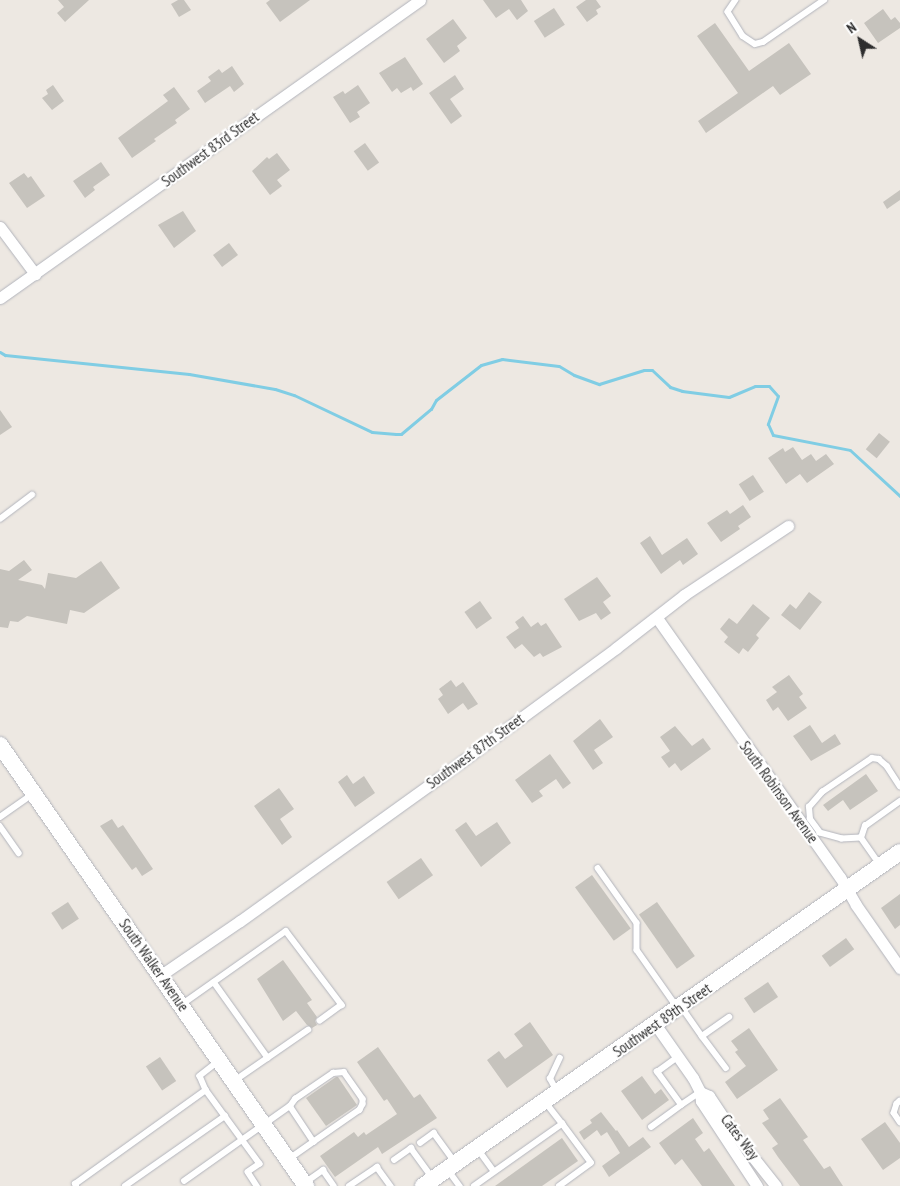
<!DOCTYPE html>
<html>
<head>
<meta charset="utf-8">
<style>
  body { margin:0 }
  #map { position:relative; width:900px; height:1186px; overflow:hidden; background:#ede8e2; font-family:"PT Sans Narrow",sans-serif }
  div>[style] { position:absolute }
  .stream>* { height:3px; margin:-1.5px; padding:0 1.5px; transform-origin:1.5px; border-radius:1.5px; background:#80cde4 }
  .building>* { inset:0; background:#c6c3bd; transform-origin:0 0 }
  .roads { filter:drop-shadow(0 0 1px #b2b4bc) drop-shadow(0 0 1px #b2b4bc) }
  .service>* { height:5.5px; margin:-2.75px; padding:0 2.75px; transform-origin:2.75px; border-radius:2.75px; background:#fff }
  .minor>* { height:11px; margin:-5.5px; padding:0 5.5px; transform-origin:5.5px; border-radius:5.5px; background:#fff }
  .secondary>* { height:16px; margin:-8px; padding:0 8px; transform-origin:8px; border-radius:8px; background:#fff }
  span { translate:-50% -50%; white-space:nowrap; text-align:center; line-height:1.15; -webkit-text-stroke:4.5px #fff; paint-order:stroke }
  .street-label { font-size:15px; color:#2e2e2e }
  .north { position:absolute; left:835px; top:15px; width:50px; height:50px; -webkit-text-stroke:4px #fff; paint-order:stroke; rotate:325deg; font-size:14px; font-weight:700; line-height:20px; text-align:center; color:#2e2e2e }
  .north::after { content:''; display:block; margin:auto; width:18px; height:22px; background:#2e2e2e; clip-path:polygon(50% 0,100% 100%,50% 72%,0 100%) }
</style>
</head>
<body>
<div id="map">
  <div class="stream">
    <i style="left:0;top:352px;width:6px;rotate:31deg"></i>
    <i style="left:5px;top:355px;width:185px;rotate:5.9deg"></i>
    <i style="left:189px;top:374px;width:87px;rotate:9.9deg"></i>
    <i style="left:275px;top:389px;width:20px;rotate:18deg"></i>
    <i style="left:294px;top:395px;width:86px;rotate:25.4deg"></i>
    <i style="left:372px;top:432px;width:24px;rotate:5deg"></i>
    <i style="left:396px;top:434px;width:5px"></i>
    <i style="left:401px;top:434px;width:39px;rotate:-40deg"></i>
    <i style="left:431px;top:409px;width:10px;rotate:-61deg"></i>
    <i style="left:436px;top:400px;width:57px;rotate:-37.9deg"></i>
    <i style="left:481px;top:365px;width:22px;rotate:-16deg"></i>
    <i style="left:502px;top:359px;width:57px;rotate:7deg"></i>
    <i style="left:559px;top:366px;width:17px;rotate:31deg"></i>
    <i style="left:574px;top:375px;width:27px;rotate:20deg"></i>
    <i style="left:599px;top:384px;width:47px;rotate:-17.3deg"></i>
    <i style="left:644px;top:370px;width:8px"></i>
    <i style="left:652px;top:370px;width:25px;rotate:43deg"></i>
    <i style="left:670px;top:387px;width:13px;rotate:18deg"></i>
    <i style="left:682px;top:391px;width:47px;rotate:7.3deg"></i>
    <i style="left:729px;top:397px;width:28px;rotate:-23deg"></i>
    <i style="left:755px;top:386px;width:14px"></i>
    <i style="left:769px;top:386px;width:13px;rotate:48deg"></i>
    <i style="left:778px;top:396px;width:30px;rotate:110deg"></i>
    <i style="left:768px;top:424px;width:12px;rotate:66deg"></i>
    <i style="left:773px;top:435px;width:78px;rotate:11deg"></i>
    <i style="left:850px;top:450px;width:68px;rotate:42.6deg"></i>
  </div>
  <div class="building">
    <i style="clip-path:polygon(58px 0,89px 0,65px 22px,57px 13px,64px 7px)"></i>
    <i style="clip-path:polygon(178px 0,184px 0,191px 10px,179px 17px,171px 4px)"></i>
    <i style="clip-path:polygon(270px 0,310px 0,280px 22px,266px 3px)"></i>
    <i style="clip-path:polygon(483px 0,521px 0,528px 11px,517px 20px,509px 9px,496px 18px)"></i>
    <i style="clip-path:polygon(586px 0,596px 0,601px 7px,596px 10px,598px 14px,587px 22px,576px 7px)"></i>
    <i style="left:554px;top:8px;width:20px;height:24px;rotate:57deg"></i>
    <i style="clip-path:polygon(883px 9px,891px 20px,895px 17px,900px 23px,900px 28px,878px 43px,864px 23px)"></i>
    <i style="clip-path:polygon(453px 19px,467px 38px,457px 46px,460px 51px,444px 63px,426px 39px)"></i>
    <i style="clip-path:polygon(715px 23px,749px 71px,789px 43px,811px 74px,780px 95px,773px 86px,706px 133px,698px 121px,738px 93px,697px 36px)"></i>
    <i style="clip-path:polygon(405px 57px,423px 84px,413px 91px,411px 87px,401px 93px,397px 88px,392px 92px,379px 73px)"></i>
    <i style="clip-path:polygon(232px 66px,244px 84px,234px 92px,230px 86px,205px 103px,197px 91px,211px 81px,208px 77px,219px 69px,222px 73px)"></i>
    <i style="clip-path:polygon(455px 75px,464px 89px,450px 99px,462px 116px,451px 124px,429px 93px)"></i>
    <i style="clip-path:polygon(53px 85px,64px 101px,52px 110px,42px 98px,48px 94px,46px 90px)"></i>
    <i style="clip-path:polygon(358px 85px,370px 103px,357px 112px,360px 117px,350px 123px,333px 97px,343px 91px,345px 94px)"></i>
    <i style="clip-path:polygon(174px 87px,190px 109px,175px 120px,177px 123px,154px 139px,156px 141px,132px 158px,118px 138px,168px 101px,163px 95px)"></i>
    <i style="left:365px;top:143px;width:24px;height:14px;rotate:54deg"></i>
    <i style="clip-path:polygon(277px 153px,290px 170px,277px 180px,282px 186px,270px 195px,252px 171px,267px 157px,269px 159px)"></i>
    <i style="clip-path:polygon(101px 162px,110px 175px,93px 187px,95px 190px,85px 198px,73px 181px)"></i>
    <i style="clip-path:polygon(24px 173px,28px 178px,31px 176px,45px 196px,27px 208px,9px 183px)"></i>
    <i style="clip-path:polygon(900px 190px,900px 200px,887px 209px,883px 202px)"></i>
    <i style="clip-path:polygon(183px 211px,196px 231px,174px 248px,158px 225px)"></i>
    <i style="left:229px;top:243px;width:15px;height:20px;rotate:53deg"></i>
    <i style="clip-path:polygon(0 410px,12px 427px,0 435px)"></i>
    <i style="left:879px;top:433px;width:14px;height:21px;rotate:39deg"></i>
    <i style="clip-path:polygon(793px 447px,802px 460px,811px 454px,816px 461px,826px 454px,834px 464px,807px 483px,800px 474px,786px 484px,768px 458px,783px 448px,785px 452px)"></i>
    <i style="left:753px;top:475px;width:20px;height:17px;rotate:57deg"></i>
    <i style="clip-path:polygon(743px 505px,751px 517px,738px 526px,740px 529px,721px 542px,707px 523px,727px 510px,730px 514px)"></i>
    <i style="clip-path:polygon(650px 536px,662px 555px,687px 538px,698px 554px,683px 565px,680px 560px,661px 574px,640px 543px)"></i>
    <i style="clip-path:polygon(24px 560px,32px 570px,18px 580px,42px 585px,45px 589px,48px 573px,76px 578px,101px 561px,120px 588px,84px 613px,70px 610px,67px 624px,27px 616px,18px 622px,10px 621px,8px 628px,0 627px,0 569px,9px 571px)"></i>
    <i style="clip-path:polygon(597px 577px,611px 596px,603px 602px,611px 613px,601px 620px,596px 613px,579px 621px,564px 599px)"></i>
    <i style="clip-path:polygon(809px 592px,822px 602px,800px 630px,781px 615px,790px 604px,796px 609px)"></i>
    <i style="left:480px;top:601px;width:21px;height:19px;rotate:55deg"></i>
    <i style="clip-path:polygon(753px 604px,770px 618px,756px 635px,759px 638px,748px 652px,743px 648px,739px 654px,724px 642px,728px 637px,720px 629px,729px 618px,737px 624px)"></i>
    <i style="clip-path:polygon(523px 616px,531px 627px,538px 622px,541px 626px,546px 623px,562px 647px,543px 657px,540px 653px,534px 657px,522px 644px,515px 649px,506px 637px,519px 628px,515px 622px)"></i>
    <i style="clip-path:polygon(789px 675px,803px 694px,799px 697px,807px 708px,788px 721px,778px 707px,773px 711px,766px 700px,777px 692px,772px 687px)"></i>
    <i style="clip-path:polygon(451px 680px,456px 687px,463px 682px,478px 704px,468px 710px,463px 703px,448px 714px,438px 699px,443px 695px,439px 689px)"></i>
    <i style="clip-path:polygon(600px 719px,613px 737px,594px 750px,603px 763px,593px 770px,573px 741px)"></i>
    <i style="clip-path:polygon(810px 725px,822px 743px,835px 734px,841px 744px,811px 761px,793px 736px)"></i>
    <i style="clip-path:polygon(675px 726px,692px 746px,703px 738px,711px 749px,681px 771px,675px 763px,669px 768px,661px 757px,670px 751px,660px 737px)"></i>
    <i style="clip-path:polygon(550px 754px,571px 783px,563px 789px,556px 779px,539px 791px,543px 796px,532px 803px,515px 780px)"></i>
    <i style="clip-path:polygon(866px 774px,878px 791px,850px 810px,843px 800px,828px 811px,823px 805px)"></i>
    <i style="clip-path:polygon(347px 775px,353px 784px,364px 776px,375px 793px,355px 807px,338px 782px)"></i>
    <i style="clip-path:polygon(279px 788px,294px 809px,280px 819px,292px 837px,282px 845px,254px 806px)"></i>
    <i style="clip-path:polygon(112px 819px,118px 828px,123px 825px,153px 869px,142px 876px,136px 867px,132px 870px,100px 826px)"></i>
    <i style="clip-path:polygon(466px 822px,476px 836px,497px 822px,511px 843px,481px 867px,455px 830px)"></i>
    <i style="left:421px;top:858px;width:21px;height:42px;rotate:55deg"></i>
    <i style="left:592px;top:875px;width:66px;height:21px;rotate:54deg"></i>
    <i style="clip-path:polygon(900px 894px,900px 925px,895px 929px,881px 908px)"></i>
    <i style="left:68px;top:902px;width:20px;height:20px;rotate:57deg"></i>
    <i style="left:657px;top:902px;width:66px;height:22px;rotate:55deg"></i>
    <i style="left:846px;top:938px;width:14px;height:30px;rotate:54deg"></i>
    <i style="clip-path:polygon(283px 960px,312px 1000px,307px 1003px,317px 1017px,315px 1021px,317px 1025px,312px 1028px,307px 1025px,296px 1011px,283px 1021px,257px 979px)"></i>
    <i style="left:768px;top:982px;width:18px;height:29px;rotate:56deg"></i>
    <i style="clip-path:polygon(530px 1022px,553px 1055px,507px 1088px,487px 1060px,499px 1051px,505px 1059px,523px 1046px,514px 1034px)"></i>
    <i style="clip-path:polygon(749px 1028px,778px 1070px,737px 1099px,725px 1082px,746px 1066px,735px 1052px,738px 1050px,731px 1041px)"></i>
    <i style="clip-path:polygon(378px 1047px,414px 1098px,420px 1094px,437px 1118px,382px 1154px,378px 1147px,335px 1177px,320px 1156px,354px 1132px,358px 1137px,364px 1132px,366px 1135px,397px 1114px,387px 1099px,384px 1101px,357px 1062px)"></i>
    <i style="left:160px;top:1057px;width:29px;height:17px;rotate:56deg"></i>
    <i style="clip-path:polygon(642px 1076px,655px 1094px,661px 1089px,669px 1100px,642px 1120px,621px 1091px)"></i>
    <i style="clip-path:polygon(336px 1077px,338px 1077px,357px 1105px,326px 1126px,306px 1098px)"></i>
    <i style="clip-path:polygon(780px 1098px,808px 1137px,803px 1140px,824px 1169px,830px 1166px,843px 1186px,800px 1186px,778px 1157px,772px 1148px,778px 1144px,762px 1123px,769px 1119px,763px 1110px)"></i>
    <i style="clip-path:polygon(601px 1112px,616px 1131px,617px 1130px,629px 1147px,643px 1137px,651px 1147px,609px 1177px,602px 1166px,620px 1153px,607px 1132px,601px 1136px,597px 1130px,584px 1140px,579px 1132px,592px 1123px,590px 1120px)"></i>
    <i style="clip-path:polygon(693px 1118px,703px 1133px,695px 1139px,704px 1152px,709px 1148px,735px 1186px,702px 1186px,682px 1159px,675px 1165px,659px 1143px)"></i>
    <i style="clip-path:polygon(885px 1122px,900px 1143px,900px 1158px,883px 1170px,861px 1139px)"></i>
    <i style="clip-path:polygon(562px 1138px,578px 1161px,542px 1186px,495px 1186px)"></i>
  </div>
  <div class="roads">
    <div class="service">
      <i style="left:736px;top:0;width:14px;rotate:124deg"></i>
      <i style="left:728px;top:12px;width:28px;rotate:58deg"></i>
      <i style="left:743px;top:36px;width:14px;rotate:34deg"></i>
      <i style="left:755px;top:44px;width:8px;rotate:-14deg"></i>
      <i style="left:763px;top:42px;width:74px;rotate:-34.5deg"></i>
      <i style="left:0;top:519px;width:40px;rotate:-37deg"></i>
      <i style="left:0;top:817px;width:39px;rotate:-35deg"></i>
      <i style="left:0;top:826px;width:33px;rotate:55deg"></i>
      <i style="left:861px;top:838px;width:13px;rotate:-72deg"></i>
      <i style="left:865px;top:826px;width:43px;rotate:-35.5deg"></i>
      <i style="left:879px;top:864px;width:32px;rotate:-125deg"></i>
      <i style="left:861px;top:838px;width:19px;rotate:177deg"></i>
      <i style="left:842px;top:839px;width:23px;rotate:-165deg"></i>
      <i style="left:820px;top:833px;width:17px;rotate:-126deg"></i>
      <i style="left:810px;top:819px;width:12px;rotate:-95deg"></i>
      <i style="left:809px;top:807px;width:20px;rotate:-49deg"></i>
      <i style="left:822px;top:792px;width:60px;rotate:-34.2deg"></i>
      <i style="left:872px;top:758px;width:7px;rotate:8deg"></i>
      <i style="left:879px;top:759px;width:11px;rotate:41deg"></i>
      <i style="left:887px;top:766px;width:24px;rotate:57deg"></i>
      <i style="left:598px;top:868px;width:67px;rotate:54.7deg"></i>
      <i style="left:637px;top:923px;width:27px;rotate:90deg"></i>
      <i style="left:637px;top:950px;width:70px;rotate:54.9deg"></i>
      <i style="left:214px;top:982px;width:93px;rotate:54.6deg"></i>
      <i style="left:181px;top:1005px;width:128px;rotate:-35.2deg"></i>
      <i style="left:286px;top:931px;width:93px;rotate:52.9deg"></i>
      <i style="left:342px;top:1005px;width:27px;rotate:144deg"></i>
      <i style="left:681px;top:1006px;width:37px;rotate:55deg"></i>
      <i style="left:702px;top:1036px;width:33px;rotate:-35deg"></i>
      <i style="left:702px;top:1036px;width:40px;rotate:53deg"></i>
      <i style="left:218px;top:1062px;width:23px;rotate:142deg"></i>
      <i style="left:200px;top:1076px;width:15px;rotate:67deg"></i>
      <i style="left:206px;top:1090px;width:32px;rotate:54deg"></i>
      <i style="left:234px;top:1081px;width:90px;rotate:-34.6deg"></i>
      <i style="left:557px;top:1092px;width:15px;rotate:-118deg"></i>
      <i style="left:550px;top:1079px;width:23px;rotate:-65deg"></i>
      <i style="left:900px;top:1101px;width:4px;rotate:135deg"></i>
      <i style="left:897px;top:1104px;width:9px;rotate:108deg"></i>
      <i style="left:894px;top:1113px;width:11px;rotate:56deg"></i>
      <i style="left:681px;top:1105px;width:23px;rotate:-34deg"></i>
      <i style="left:290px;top:1106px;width:43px;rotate:56.3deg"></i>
      <i style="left:314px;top:1142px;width:29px;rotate:145deg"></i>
      <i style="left:651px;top:1127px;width:37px;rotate:-36deg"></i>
      <i style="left:681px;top:1105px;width:41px;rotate:-126deg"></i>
      <i style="left:657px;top:1072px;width:26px;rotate:-36deg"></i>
      <i style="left:420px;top:1143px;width:17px;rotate:-36deg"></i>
      <i style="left:434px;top:1133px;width:36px;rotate:54deg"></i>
      <i style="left:478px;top:1149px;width:27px;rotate:54deg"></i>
      <i style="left:394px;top:1160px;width:21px;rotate:-35deg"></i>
      <i style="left:411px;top:1148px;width:36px;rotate:54deg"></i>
      <i style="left:449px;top:1171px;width:19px;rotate:54deg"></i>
      <i style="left:184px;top:1181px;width:130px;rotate:-35.3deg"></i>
      <i style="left:290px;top:1106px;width:9px;rotate:-54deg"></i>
      <i style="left:295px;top:1099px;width:46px;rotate:-34.4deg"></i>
      <i style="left:333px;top:1073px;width:11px;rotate:-5deg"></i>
      <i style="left:344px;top:1072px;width:33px;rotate:55deg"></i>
      <i style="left:363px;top:1099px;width:5px;rotate:90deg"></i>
      <i style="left:363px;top:1104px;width:7px;rotate:117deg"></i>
      <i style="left:360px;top:1110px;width:56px;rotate:145.2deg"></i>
      <i style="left:306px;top:1182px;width:21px;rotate:-35deg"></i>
      <i style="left:323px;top:1170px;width:19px;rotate:55deg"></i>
      <i style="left:76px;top:1186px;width:2px;rotate:-117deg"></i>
      <i style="left:75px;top:1184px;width:161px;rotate:-35.7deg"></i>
      <i style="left:125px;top:1186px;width:122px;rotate:-35deg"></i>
      <i style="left:225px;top:1116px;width:59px;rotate:53.9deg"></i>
      <i style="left:260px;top:1164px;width:14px;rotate:146deg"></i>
      <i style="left:248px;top:1172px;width:17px;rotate:57deg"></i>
      <i style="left:349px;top:1186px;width:34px;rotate:-34deg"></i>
      <i style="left:377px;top:1167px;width:24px;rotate:54deg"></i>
      <i style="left:474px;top:1186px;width:108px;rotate:-35.2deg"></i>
      <i style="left:562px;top:1124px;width:28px;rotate:-128deg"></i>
      <i style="left:559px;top:1186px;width:39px;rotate:-36deg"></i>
      <i style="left:591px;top:1163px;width:49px;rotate:-126.6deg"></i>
    </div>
    <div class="minor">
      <i style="left:0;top:227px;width:59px;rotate:53.3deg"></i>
      <i style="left:0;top:298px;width:515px;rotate:-35.36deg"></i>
      <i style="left:657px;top:618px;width:317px;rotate:54.8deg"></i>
      <i style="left:840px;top:877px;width:32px;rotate:60deg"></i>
      <i style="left:856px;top:905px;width:77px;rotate:55.1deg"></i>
      <i style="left:161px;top:975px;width:96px;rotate:-34.4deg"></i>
      <i style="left:240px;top:921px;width:272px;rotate:-35.7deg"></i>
      <i style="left:461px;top:762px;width:192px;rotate:-36.3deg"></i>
      <i style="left:616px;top:648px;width:86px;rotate:-37.9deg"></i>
      <i style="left:684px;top:595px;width:125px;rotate:-33.6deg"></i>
      <i style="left:655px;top:1024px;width:66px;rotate:54.9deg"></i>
      <i style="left:693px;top:1078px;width:16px;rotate:63deg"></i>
      <i style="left:700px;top:1092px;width:9px;rotate:84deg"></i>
      <i style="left:701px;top:1101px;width:102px;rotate:56.6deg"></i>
      <i style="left:700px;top:1092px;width:10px;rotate:24deg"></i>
      <i style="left:709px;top:1096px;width:43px;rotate:56.3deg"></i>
      <i style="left:733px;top:1132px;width:69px;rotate:51.5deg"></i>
    </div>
    <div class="secondary">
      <i style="left:0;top:745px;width:537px;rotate:55.24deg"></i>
      <i style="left:423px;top:1186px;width:582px;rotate:-35deg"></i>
    </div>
  </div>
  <div class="street-label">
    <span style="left:210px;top:149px;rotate:-36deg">Southwest 83rd Street</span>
    <span style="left:475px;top:751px;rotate:-36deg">Southwest 87th Street</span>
    <span style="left:779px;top:792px;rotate:54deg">South Robinson Avenue</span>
    <span style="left:154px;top:965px;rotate:55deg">South Walker Avenue</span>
    <span style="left:662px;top:1020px;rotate:-35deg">Southwest 89th Street</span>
    <span style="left:740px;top:1137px;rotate:53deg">Cates Way</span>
  </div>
  <div class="north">N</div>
</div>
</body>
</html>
